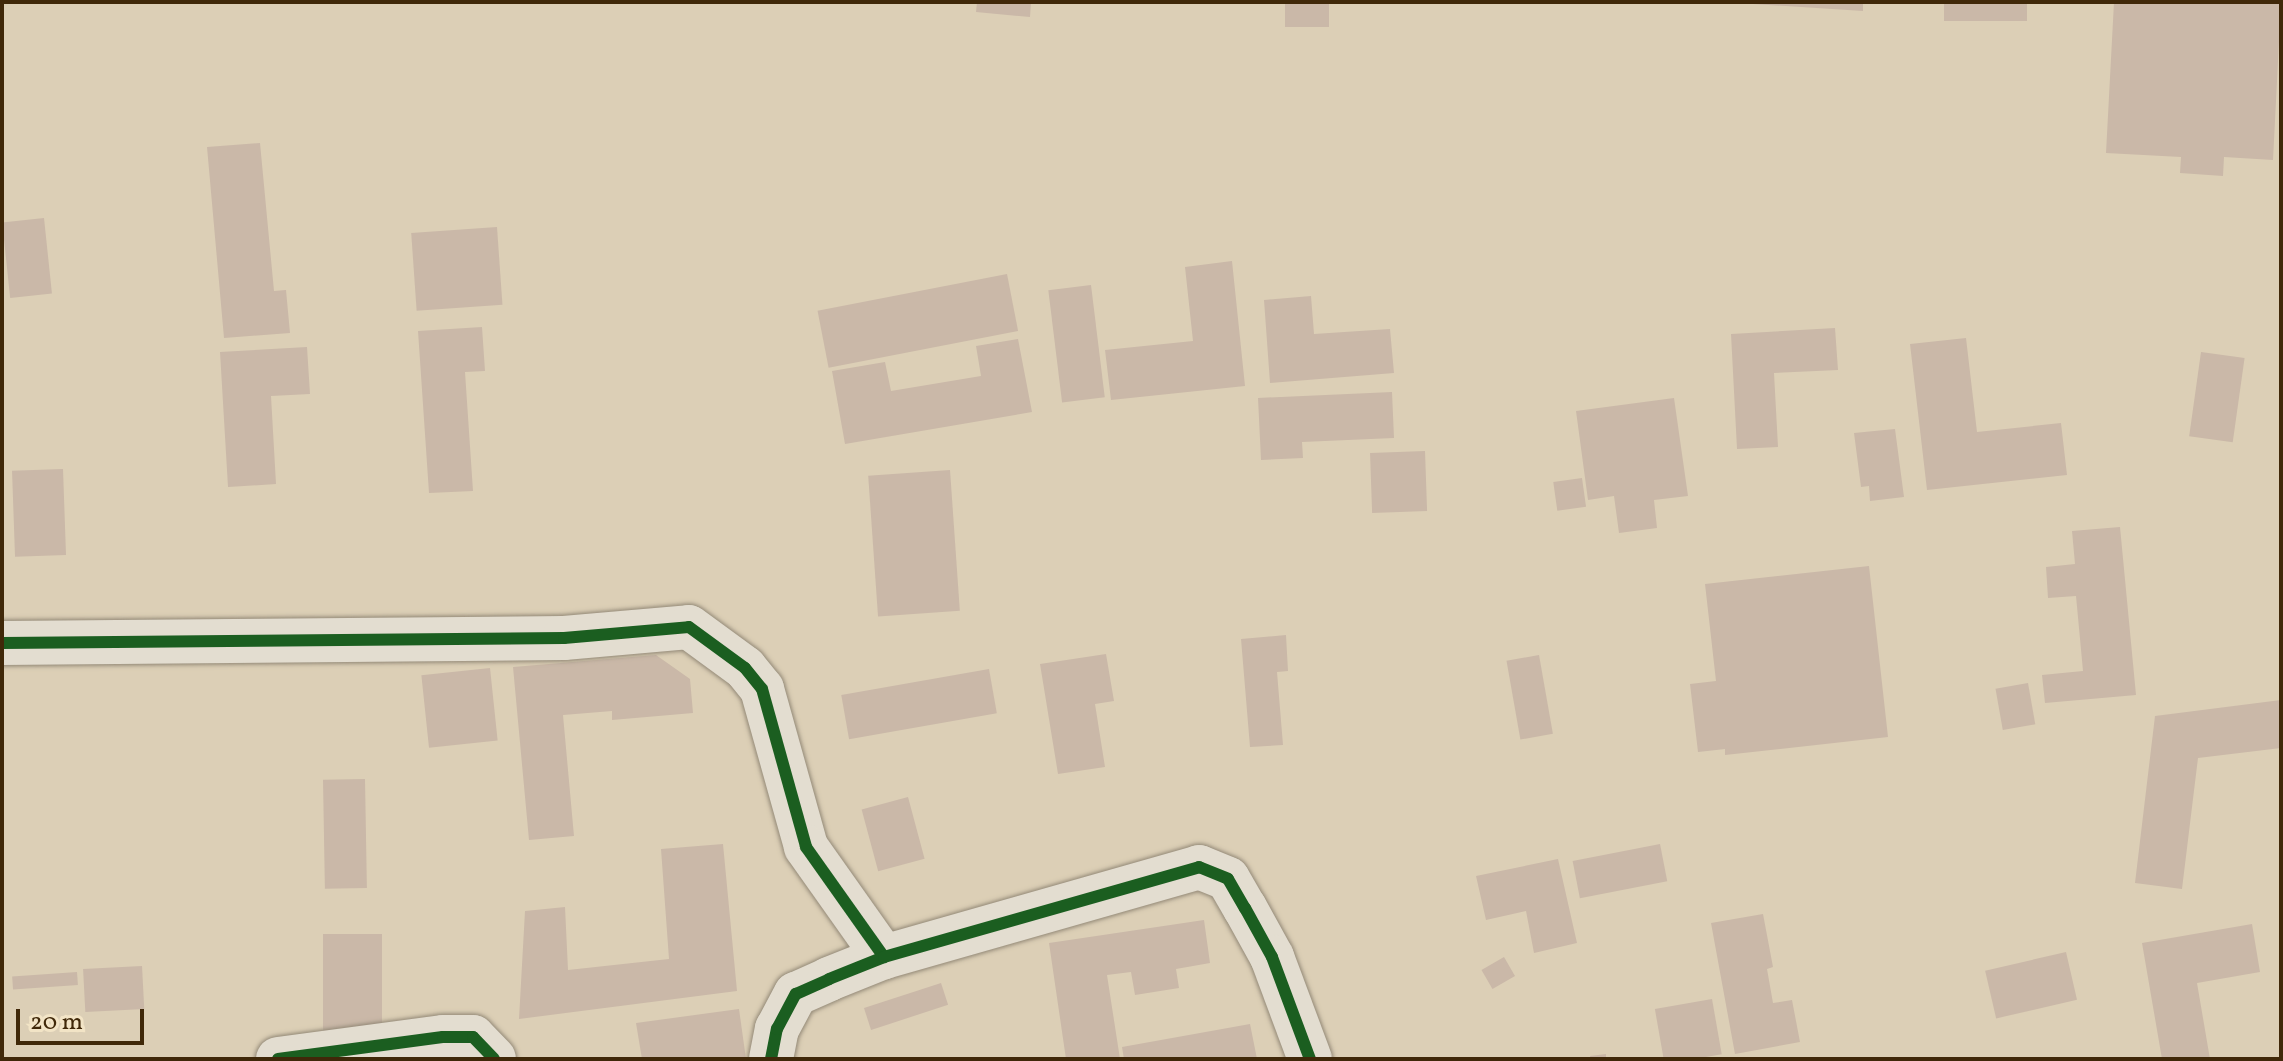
<!DOCTYPE html>
<html>
<head>
<meta charset="utf-8">
<style>
  body { margin:0 }
  #map { position:relative; width:2283px; height:1061px; overflow:hidden; background:#dccfb6; font-family:Vollkorn,serif }
  div>[style] { position:absolute }
  .building>* { inset:0; background:#cab8a8; transform-origin:0 0 }
  .roads { filter:drop-shadow(0 0 2px #938977) drop-shadow(0 0 2px #938977) }
  .minor>* { height:44px; margin:-22px; padding:0 22px; transform-origin:22px; border-radius:22px; background:#e3ddd0 }
  .cycleway>* { height:12px; margin:-6px; padding:0 6px; transform-origin:6px; border-radius:6px; background:#1b5e20 }
  span { translate:-50% -50%; white-space:nowrap; text-align:center; line-height:1.15; -webkit-text-stroke:7px #f2e4c6; paint-order:stroke }
  .frame { position:absolute; inset:0; border:4px solid #402809; pointer-events:none }
  .scale { position:absolute; left:16px; top:1009px; width:128px; height:36px; box-sizing:border-box; border:4px solid #402809; border-top:0; padding-left:10px; font-size:24px; line-height:28px; white-space:nowrap; color:#402809; -webkit-text-stroke:6px #f2e4c6; paint-order:stroke }
</style>
</head>
<body>
<div id="map">
  <div class="building">
    <i style="clip-path:polygon(977px 2px,1031px 2px,1030px 17px,976px 12px)"></i>
    <i style="left:1285px;top:2px;width:44px;height:25px"></i>
    <i style="clip-path:polygon(1753px 2px,1863px 2px,1863px 11px,1753px 4px)"></i>
    <i style="left:1944px;top:2px;width:83px;height:19px"></i>
    <i style="clip-path:polygon(2114px 2px,2281px 2px,2273px 160px,2224px 157px,2223px 176px,2180px 173px,2181px 157px,2106px 153px)"></i>
    <i style="clip-path:polygon(260px 143px,274px 291px,286px 290px,290px 333px,224px 338px,207px 147px)"></i>
    <i style="left:44px;top:218px;width:76px;height:42px;rotate:84deg"></i>
    <i style="left:497px;top:227px;width:78px;height:86px;rotate:86deg"></i>
    <i style="clip-path:polygon(1232px 261px,1245px 386px,1111px 400px,1105px 350px,1193px 341px,1185px 267px)"></i>
    <i style="left:1007px;top:274px;width:58px;height:193px;rotate:79deg"></i>
    <i style="left:1091px;top:285px;width:113px;height:43px;rotate:83deg"></i>
    <i style="clip-path:polygon(1311px 296px,1314px 334px,1390px 329px,1394px 373px,1270px 383px,1264px 300px)"></i>
    <i style="clip-path:polygon(482px 327px,485px 371px,465px 372px,473px 491px,429px 493px,418px 331px)"></i>
    <i style="clip-path:polygon(1835px 328px,1838px 370px,1774px 373px,1778px 447px,1737px 449px,1731px 334px)"></i>
    <i style="clip-path:polygon(1966px 338px,1977px 432px,2061px 423px,2067px 475px,1927px 490px,1910px 344px)"></i>
    <i style="clip-path:polygon(1018px 339px,1032px 412px,845px 444px,832px 371px,885px 362px,891px 391px,981px 376px,976px 346px)"></i>
    <i style="clip-path:polygon(307px 347px,310px 394px,271px 396px,276px 484px,228px 487px,220px 352px)"></i>
    <i style="left:2201px;top:352px;width:44px;height:85px;rotate:8deg"></i>
    <i style="clip-path:polygon(1392px 392px,1394px 438px,1302px 442px,1303px 458px,1261px 460px,1258px 398px)"></i>
    <i style="clip-path:polygon(1674px 398px,1688px 496px,1654px 500px,1657px 528px,1619px 533px,1614px 496px,1588px 500px,1576px 411px)"></i>
    <i style="clip-path:polygon(1895px 429px,1904px 497px,1870px 501px,1869px 486px,1861px 487px,1854px 433px)"></i>
    <i style="left:1425px;top:451px;width:60px;height:55px;rotate:88deg"></i>
    <i style="left:63px;top:469px;width:86px;height:51px;rotate:88deg"></i>
    <i style="left:950px;top:470px;width:141px;height:82px;rotate:86deg"></i>
    <i style="left:1582px;top:478px;width:29px;height:29px;rotate:82deg"></i>
    <i style="clip-path:polygon(2120px 527px,2136px 695px,2045px 703px,2042px 675px,2083px 671px,2076px 596px,2048px 598px,2046px 567px,2075px 564px,2072px 531px)"></i>
    <i style="clip-path:polygon(1869px 566px,1888px 737px,1725px 755px,1725px 749px,1698px 752px,1690px 684px,1716px 681px,1705px 584px)"></i>
    <i style="clip-path:polygon(1286px 635px,1288px 671px,1277px 672px,1283px 745px,1250px 747px,1241px 639px)"></i>
    <i style="clip-path:polygon(1106px 654px,1114px 701px,1095px 704px,1105px 767px,1058px 774px,1040px 664px)"></i>
    <i style="clip-path:polygon(656px 655px,690px 679px,693px 713px,612px 720px,612px 711px,563px 715px,574px 836px,529px 840px,513px 667px)"></i>
    <i style="left:1539px;top:655px;width:80px;height:33px;rotate:80deg"></i>
    <i style="left:490px;top:668px;width:73px;height:69px;rotate:84deg"></i>
    <i style="left:989px;top:669px;width:45px;height:150px;rotate:80deg"></i>
    <i style="left:2028px;top:683px;width:42px;height:33px;rotate:80deg"></i>
    <i style="clip-path:polygon(2281px 700px,2281px 748px,2198px 758px,2182px 889px,2135px 883px,2155px 716px)"></i>
    <i style="left:365px;top:779px;width:109px;height:42px;rotate:89deg"></i>
    <i style="left:908px;top:797px;width:64px;height:48px;rotate:75deg"></i>
    <i style="clip-path:polygon(723px 844px,737px 991px,519px 1019px,525px 911px,565px 907px,568px 970px,669px 959px,661px 849px)"></i>
    <i style="left:1660px;top:844px;width:38px;height:89px;rotate:79deg"></i>
    <i style="clip-path:polygon(1558px 859px,1577px 943px,1534px 953px,1526px 911px,1486px 920px,1476px 876px)"></i>
    <i style="clip-path:polygon(1763px 914px,1773px 967px,1767px 969px,1773px 1003px,1792px 1000px,1800px 1042px,1735px 1054px,1711px 923px)"></i>
    <i style="clip-path:polygon(1204px 920px,1210px 963px,1176px 969px,1179px 988px,1135px 995px,1131px 972px,1107px 975px,1120px 1059px,1066px 1059px,1049px 943px)"></i>
    <i style="clip-path:polygon(2252px 924px,2260px 972px,2197px 983px,2210px 1059px,2162px 1059px,2142px 943px)"></i>
    <i style="left:323px;top:934px;width:59px;height:103px"></i>
    <i style="left:2066px;top:952px;width:49px;height:83px;rotate:77deg"></i>
    <i style="left:1504px;top:957px;width:22px;height:26px;rotate:60deg"></i>
    <i style="left:142px;top:966px;width:43px;height:59px;rotate:87deg"></i>
    <i style="left:77px;top:972px;width:13px;height:65px;rotate:86deg"></i>
    <i style="left:941px;top:983px;width:23px;height:81px;rotate:72deg"></i>
    <i style="left:1712px;top:999px;width:56px;height:58px;rotate:80deg"></i>
    <i style="clip-path:polygon(739px 1009px,746px 1059px,642px 1059px,636px 1023px)"></i>
    <i style="clip-path:polygon(1250px 1024px,1257px 1059px,1124px 1059px,1122px 1047px)"></i>
    <i style="clip-path:polygon(1606px 1054px,1606px 1059px,1591px 1059px,1590px 1056px)"></i>
  </div>
  <div class="roads">
    <div class="minor">
      <i style="left:2px;top:643px;width:562px;rotate:-0.51deg"></i>
      <i style="left:564px;top:638px;width:125px;rotate:-5deg"></i>
      <i style="left:689px;top:627px;width:69px;rotate:36.2deg"></i>
      <i style="left:745px;top:668px;width:27px;rotate:51deg"></i>
      <i style="left:762px;top:689px;width:164px;rotate:74.4deg"></i>
      <i style="left:806px;top:847px;width:135px;rotate:54.7deg"></i>
      <i style="left:278px;top:1059px;width:166px;rotate:-7.6deg"></i>
      <i style="left:443px;top:1037px;width:30px"></i>
      <i style="left:473px;top:1037px;width:30px;rotate:46deg"></i>
      <i style="left:771px;top:1059px;width:31px;rotate:-79deg"></i>
      <i style="left:777px;top:1029px;width:40px;rotate:-62deg"></i>
      <i style="left:796px;top:994px;width:36px;rotate:-24deg"></i>
      <i style="left:829px;top:979px;width:59px;rotate:-21.8deg"></i>
      <i style="left:884px;top:957px;width:328px;rotate:-15.9deg"></i>
      <i style="left:1199px;top:867px;width:31px;rotate:22deg"></i>
      <i style="left:1228px;top:879px;width:34px;rotate:60deg"></i>
      <i style="left:1245px;top:908px;width:56px;rotate:61.1deg"></i>
      <i style="left:1272px;top:957px;width:109px;rotate:69.6deg"></i>
    </div>
  </div>
  <div class="cycleway">
    <i style="left:2px;top:643px;width:562px;rotate:-0.51deg"></i>
    <i style="left:564px;top:638px;width:125px;rotate:-5deg"></i>
    <i style="left:689px;top:627px;width:69px;rotate:36.2deg"></i>
    <i style="left:745px;top:668px;width:27px;rotate:51deg"></i>
    <i style="left:762px;top:689px;width:164px;rotate:74.4deg"></i>
    <i style="left:806px;top:847px;width:135px;rotate:54.7deg"></i>
    <i style="left:278px;top:1059px;width:166px;rotate:-7.6deg"></i>
    <i style="left:443px;top:1037px;width:30px"></i>
    <i style="left:473px;top:1037px;width:30px;rotate:46deg"></i>
    <i style="left:771px;top:1059px;width:31px;rotate:-79deg"></i>
    <i style="left:777px;top:1029px;width:40px;rotate:-62deg"></i>
    <i style="left:796px;top:994px;width:36px;rotate:-24deg"></i>
    <i style="left:829px;top:979px;width:59px;rotate:-21.8deg"></i>
    <i style="left:884px;top:957px;width:328px;rotate:-15.9deg"></i>
    <i style="left:1199px;top:867px;width:31px;rotate:22deg"></i>
    <i style="left:1228px;top:879px;width:34px;rotate:60deg"></i>
    <i style="left:1245px;top:908px;width:56px;rotate:61.1deg"></i>
    <i style="left:1272px;top:957px;width:109px;rotate:69.6deg"></i>
  </div>
  <div class="frame"></div>
  <div class="scale">20 m</div>
</div>
</body>
</html>
